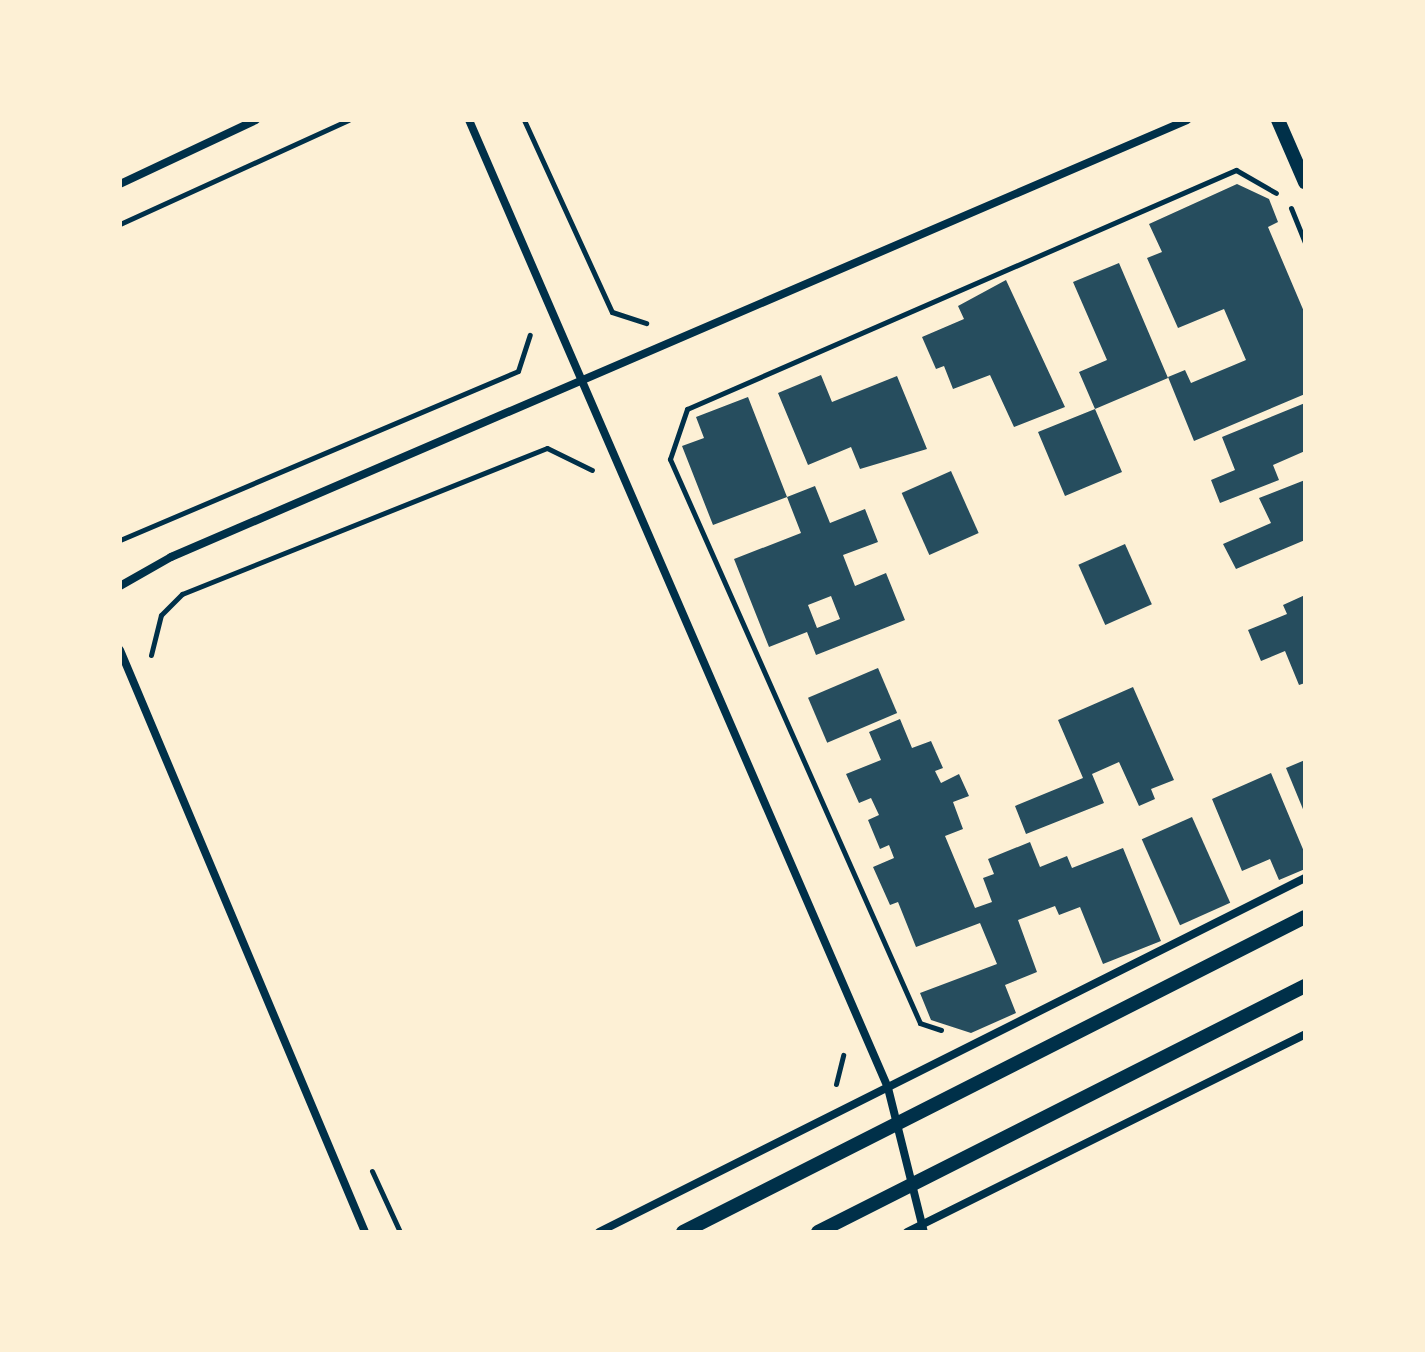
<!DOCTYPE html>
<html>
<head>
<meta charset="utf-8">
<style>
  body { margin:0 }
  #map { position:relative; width:1425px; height:1352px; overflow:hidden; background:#fdf0d5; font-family:"Titillium Web",sans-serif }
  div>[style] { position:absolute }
  .building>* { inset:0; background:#264d5e; transform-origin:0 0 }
  .path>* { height:5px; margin:-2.5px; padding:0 2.5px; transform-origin:2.5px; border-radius:2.5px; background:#003049 }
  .minor>* { height:8px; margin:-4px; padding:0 4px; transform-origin:4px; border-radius:4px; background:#003049 }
  .tertiary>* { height:14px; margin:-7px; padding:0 7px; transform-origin:7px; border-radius:7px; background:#003049 }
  span { translate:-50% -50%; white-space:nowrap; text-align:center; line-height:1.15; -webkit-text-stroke:6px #fdf0d5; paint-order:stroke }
  .frame { position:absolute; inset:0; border:122px solid #fdf0d5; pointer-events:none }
</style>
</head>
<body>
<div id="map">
  <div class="building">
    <i style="clip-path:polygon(1237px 184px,1269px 199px,1278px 222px,1268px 227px,1305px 314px,1305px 394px,1194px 441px,1168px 377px,1185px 370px,1191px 383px,1246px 360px,1224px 309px,1178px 328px,1147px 258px,1162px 252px,1149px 224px)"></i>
    <i style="clip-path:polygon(1119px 263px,1168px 378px,1095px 409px,1122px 472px,1065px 496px,1038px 432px,1095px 409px,1079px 372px,1107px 360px,1073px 282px)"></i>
    <i style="clip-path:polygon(1006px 280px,1065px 407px,1014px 427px,990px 375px,953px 389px,944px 366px,936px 369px,922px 337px,964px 319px,958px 306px)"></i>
    <i style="clip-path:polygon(821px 375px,832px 402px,897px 376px,927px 449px,860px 469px,851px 447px,808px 465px,778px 393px)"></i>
    <i style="clip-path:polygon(evenodd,748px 397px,787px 497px,815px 486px,830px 523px,865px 509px,878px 542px,843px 555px,855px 586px,886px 573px,905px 620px,816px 655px,807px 632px,769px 647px,734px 559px,801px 533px,787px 497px,713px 525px,682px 446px,704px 438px,696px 417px,748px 397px,831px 596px,840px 619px,817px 628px,808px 605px,831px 596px)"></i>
    <i style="clip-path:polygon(1305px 403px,1305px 451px,1273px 465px,1279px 480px,1220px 503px,1211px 480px,1235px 470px,1222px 437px)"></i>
    <i style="left:951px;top:471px;width:68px;height:54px;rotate:66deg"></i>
    <i style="clip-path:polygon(1305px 480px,1305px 540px,1236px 569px,1223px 544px,1271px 523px,1259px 498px)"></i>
    <i style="left:1125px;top:544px;width:66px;height:51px;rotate:66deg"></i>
    <i style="clip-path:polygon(1305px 595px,1305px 683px,1299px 685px,1285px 651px,1261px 661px,1248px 630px,1287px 614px,1283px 605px)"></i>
    <i style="left:878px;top:668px;width:49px;height:76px;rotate:67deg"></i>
    <i style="clip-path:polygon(1133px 687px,1174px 780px,1151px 789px,1155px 799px,1139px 806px,1119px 762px,1092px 774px,1104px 803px,1026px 834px,1015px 806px,1083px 778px,1058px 720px)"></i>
    <i style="clip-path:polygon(900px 719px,912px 748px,931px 741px,943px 768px,935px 771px,941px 783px,959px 774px,969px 796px,953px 802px,963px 829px,945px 836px,975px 908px,992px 902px,983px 878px,994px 874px,988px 859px,1030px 842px,1040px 867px,1067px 856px,1072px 868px,1123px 848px,1161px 941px,1103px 964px,1080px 907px,1059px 915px,1055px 906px,1018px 920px,1037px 972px,1005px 985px,1016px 1013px,971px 1033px,931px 1020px,920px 993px,997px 964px,980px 923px,916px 947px,898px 902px,890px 905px,873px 867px,894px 858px,889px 845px,880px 849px,868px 820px,879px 815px,871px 798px,859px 803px,846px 774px,881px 760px,869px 732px)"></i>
    <i style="clip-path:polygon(1305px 760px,1305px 814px,1286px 768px)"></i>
    <i style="clip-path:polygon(1271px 773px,1305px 854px,1305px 869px,1279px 880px,1270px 859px,1242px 871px,1212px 799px)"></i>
    <i style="left:1192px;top:817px;width:94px;height:55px;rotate:66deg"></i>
  </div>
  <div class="path">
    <i style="left:524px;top:120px;width:211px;rotate:65.4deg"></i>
    <i style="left:612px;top:312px;width:36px;rotate:18deg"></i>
    <i style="left:1291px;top:208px;width:37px;rotate:68deg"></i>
    <i style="left:120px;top:224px;width:251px;rotate:-24.5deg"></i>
    <i style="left:120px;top:540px;width:432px;rotate:-23deg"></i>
    <i style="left:518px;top:371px;width:38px;rotate:-72deg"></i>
    <i style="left:151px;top:655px;width:41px;rotate:-76deg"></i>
    <i style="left:161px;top:615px;width:30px;rotate:-45deg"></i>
    <i style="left:182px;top:594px;width:393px;rotate:-21.8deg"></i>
    <i style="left:547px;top:448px;width:50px;rotate:26.1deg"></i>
    <i style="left:941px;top:1030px;width:22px;rotate:-162deg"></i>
    <i style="left:920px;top:1023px;width:617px;rotate:-113.91deg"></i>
    <i style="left:670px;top:459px;width:53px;rotate:-71.2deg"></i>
    <i style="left:687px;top:409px;width:599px;rotate:-23.53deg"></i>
    <i style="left:1236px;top:170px;width:46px;rotate:29.9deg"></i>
    <i style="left:836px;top:1084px;width:30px;rotate:-76deg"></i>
    <i style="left:372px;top:1171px;width:67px;rotate:65.3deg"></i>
  </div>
  <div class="minor">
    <i style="left:469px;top:120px;width:1055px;rotate:66.59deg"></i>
    <i style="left:888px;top:1088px;width:148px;rotate:76deg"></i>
    <i style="left:120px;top:184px;width:150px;rotate:-25.2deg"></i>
    <i style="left:120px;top:586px;width:59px;rotate:-29.6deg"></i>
    <i style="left:171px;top:557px;width:1106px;rotate:-23.27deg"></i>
    <i style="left:120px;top:650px;width:631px;rotate:67.17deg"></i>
    <i style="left:599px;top:1232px;width:790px;rotate:-26.63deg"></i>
    <i style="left:907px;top:1232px;width:445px;rotate:-26.4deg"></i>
  </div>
  <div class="tertiary">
    <i style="left:1278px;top:120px;width:68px;rotate:66.5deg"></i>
    <i style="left:683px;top:1232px;width:697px;rotate:-26.86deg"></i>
    <i style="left:818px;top:1232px;width:546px;rotate:-26.8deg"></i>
  </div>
  <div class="frame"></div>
</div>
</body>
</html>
